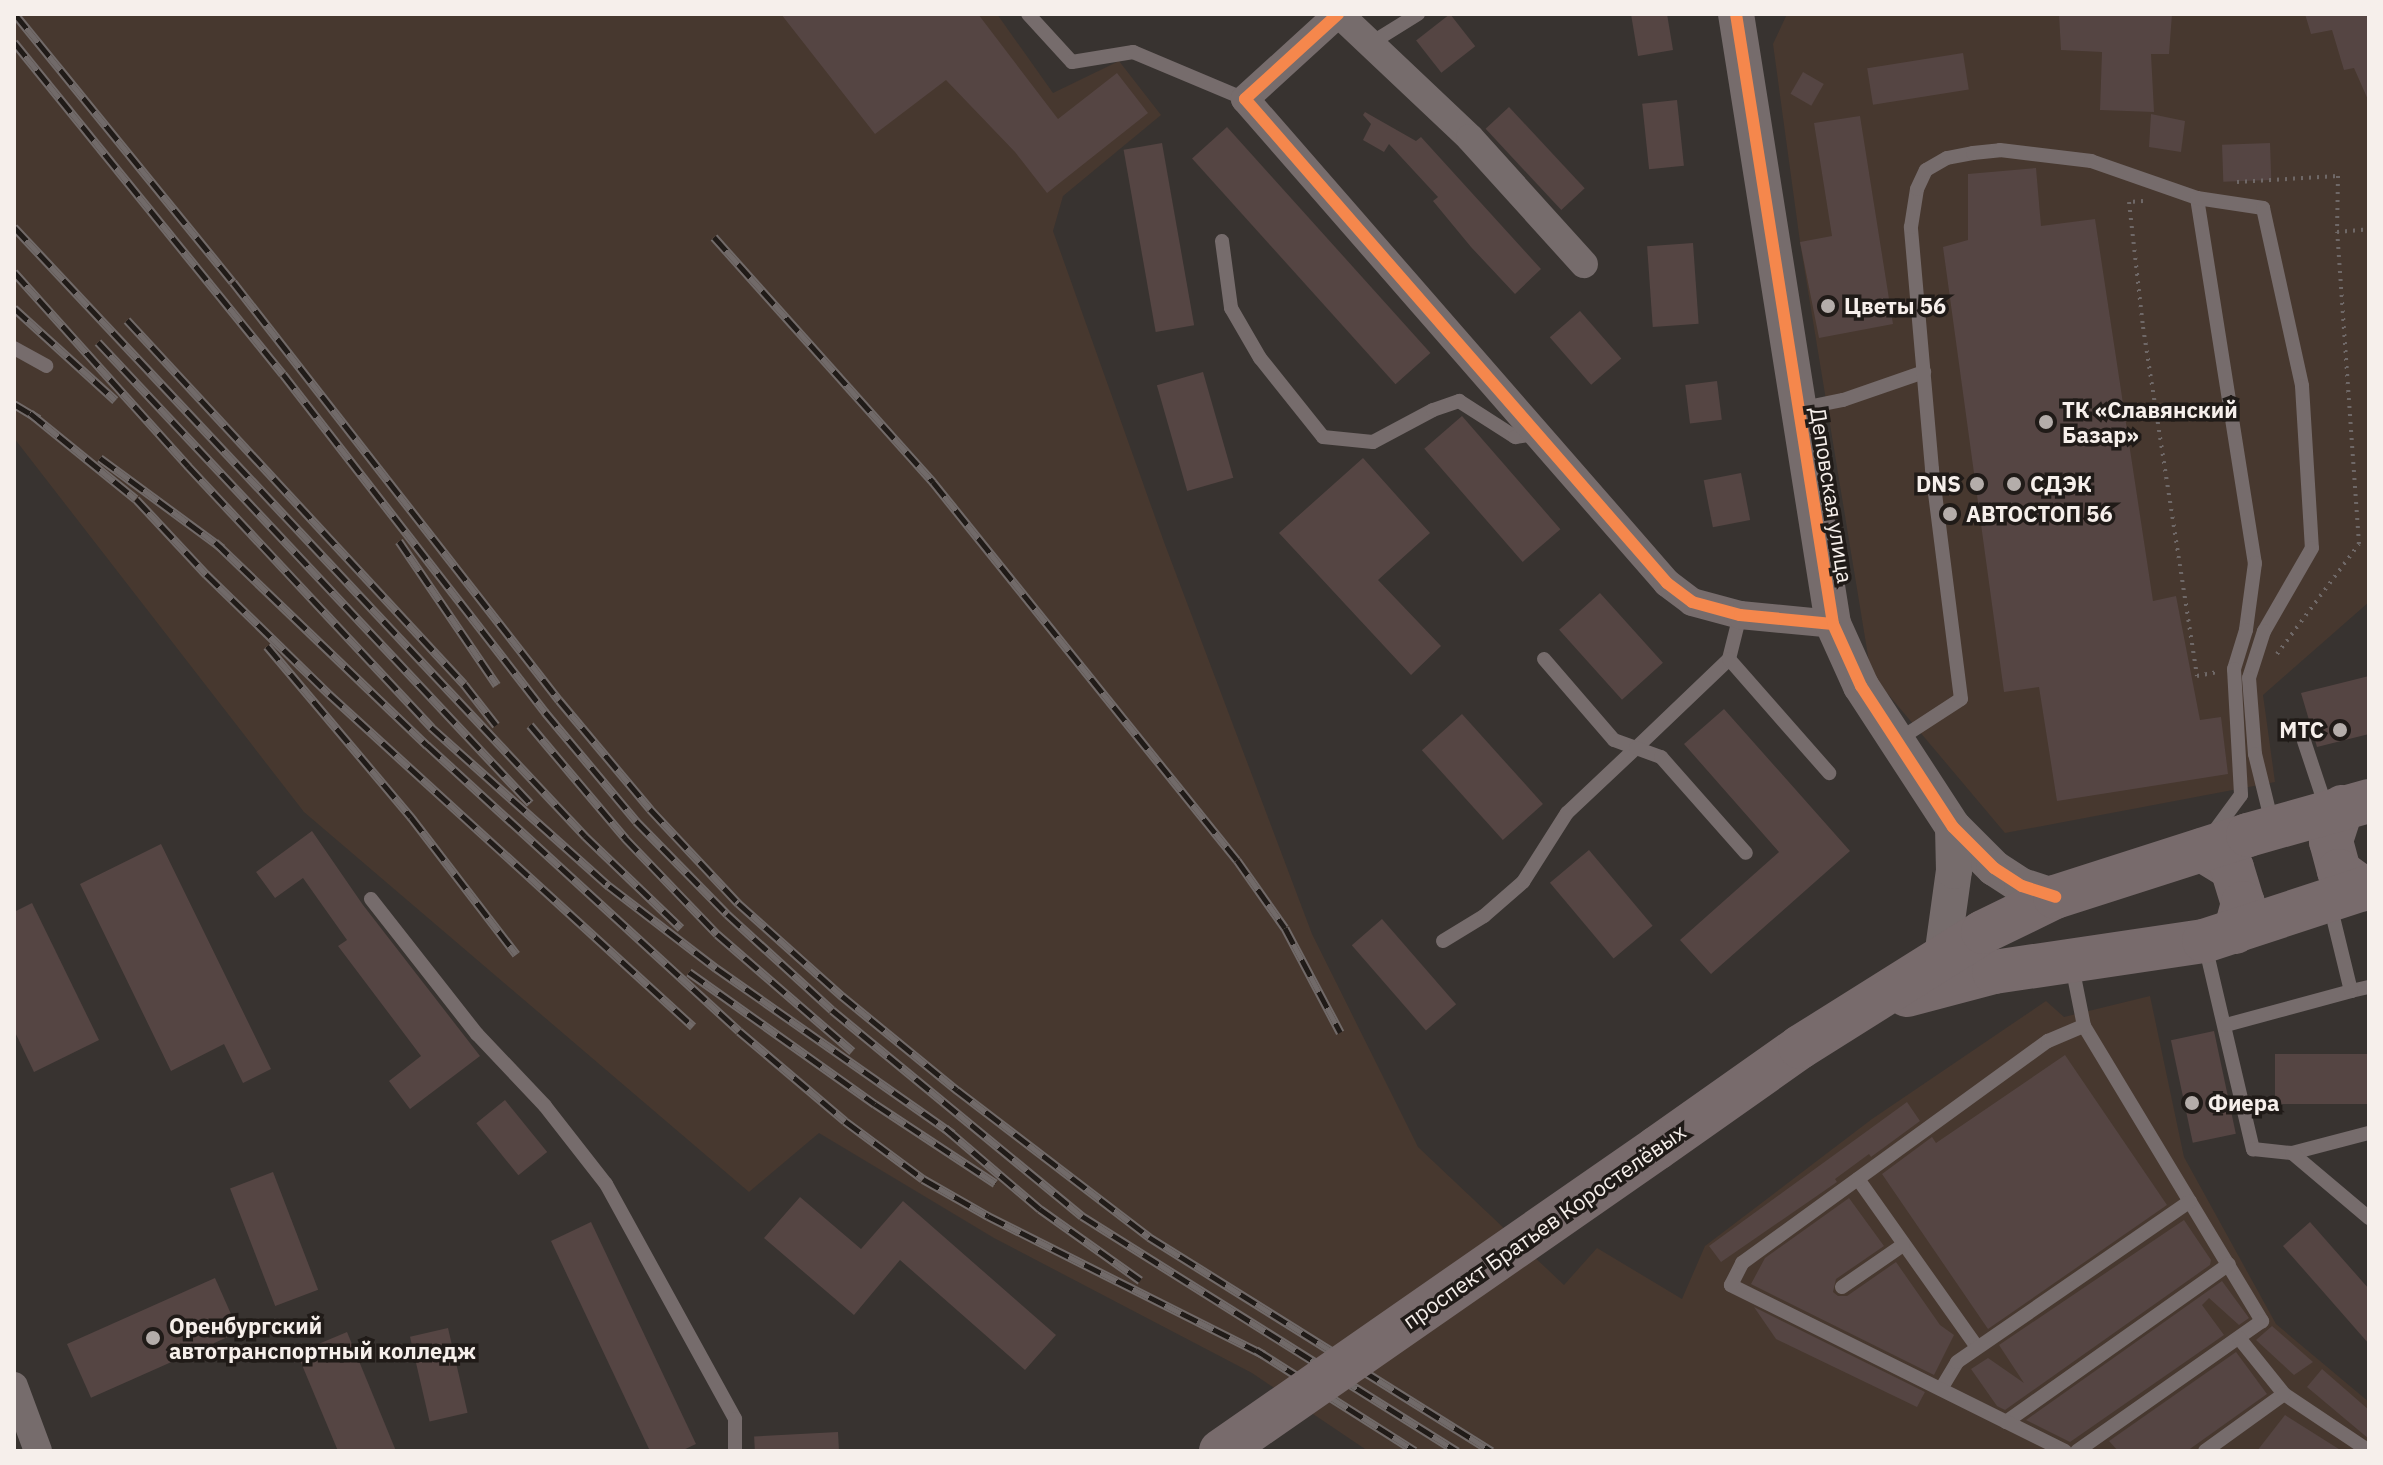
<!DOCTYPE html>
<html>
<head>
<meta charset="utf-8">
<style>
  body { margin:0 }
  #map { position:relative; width:2383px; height:1465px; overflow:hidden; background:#383330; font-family:"IBM Plex Sans",sans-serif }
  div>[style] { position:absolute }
  .built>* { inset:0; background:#47382f }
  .building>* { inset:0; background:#554543; transform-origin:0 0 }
  .path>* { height:4px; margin-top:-2px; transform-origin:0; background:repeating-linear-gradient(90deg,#6f6867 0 2px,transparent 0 8px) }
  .service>* { height:14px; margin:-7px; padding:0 7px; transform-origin:7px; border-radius:7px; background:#766c6c }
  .minor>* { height:28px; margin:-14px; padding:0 14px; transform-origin:14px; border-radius:14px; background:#766c6c }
  .tertiary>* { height:36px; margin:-18px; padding:0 18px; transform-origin:18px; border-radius:18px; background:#766c6c }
  .primary>* { height:44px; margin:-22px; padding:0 22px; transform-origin:22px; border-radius:22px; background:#786b6c }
  .rail>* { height:9px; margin-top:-4.5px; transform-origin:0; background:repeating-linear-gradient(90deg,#201b18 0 18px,#716a69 0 36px); box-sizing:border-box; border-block:2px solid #716a69 }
  .primary-bridge>* { height:44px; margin:-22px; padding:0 22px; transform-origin:22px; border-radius:22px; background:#786b6c }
  .cycleway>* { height:12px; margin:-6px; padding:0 6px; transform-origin:6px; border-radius:6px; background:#f5874c }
  .dots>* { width:22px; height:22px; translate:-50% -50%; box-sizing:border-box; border:4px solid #201b18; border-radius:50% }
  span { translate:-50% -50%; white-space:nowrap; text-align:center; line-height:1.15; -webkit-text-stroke:7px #201b18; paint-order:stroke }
  .poi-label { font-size:22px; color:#f6efeb; font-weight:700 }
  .left { translate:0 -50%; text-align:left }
  .right { translate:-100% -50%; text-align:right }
  .street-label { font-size:22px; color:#f6efeb }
  .frame { position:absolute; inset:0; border:16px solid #f6efeb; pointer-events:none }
</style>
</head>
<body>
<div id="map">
  <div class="built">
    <i style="clip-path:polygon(14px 14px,997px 14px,1053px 93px,1119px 61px,1161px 115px,1063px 196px,1053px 231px,1164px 542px,1312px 934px,1418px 1147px,1564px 1285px,1597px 1248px,1682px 1299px,1705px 1246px,1872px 1119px,2046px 1001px,2064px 1017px,2150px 996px,2184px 1157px,2276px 1324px,2369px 1402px,2369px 1451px,1368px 1451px,1252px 1373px,994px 1238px,819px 1133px,749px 1192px,304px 812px,14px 438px)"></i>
    <i style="clip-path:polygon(1787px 14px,2369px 14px,2369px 602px,2263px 695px,2275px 782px,2005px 833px,1871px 674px,1800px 242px,1773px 44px)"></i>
  </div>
  <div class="building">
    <i style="clip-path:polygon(781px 14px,978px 14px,1058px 119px,1117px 73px,1148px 113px,1047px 193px,1015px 152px,946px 80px,875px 134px)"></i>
    <i style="left:1450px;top:14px;width:41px;height:43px;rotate:52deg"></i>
    <i style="clip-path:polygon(1631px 14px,1667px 14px,1673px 50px,1638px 56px)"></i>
    <i style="clip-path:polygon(2059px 14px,2172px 14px,2169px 54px,2151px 54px,2154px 112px,2100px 110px,2102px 52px,2061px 50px)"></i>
    <i style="clip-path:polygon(2305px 14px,2369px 14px,2369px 102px,2354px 68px,2344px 70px,2332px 30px,2311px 34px)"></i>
    <i style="left:1963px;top:53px;width:37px;height:97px;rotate:81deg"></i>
    <i style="left:1803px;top:72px;width:24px;height:25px;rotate:30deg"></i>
    <i style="left:1677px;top:100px;width:66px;height:35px;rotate:84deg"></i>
    <i style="left:1509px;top:107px;width:111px;height:32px;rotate:47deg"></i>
    <i style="clip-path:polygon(1365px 112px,1416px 141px,1421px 137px,1541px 269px,1515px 294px,1471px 247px,1433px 201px,1438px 197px,1389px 144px,1384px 152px,1363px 140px,1371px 124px,1363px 115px)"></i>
    <i style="clip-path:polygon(2151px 114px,2185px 121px,2181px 152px,2149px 147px)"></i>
    <i style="clip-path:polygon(1860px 116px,1893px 324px,1819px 338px,1800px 242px,1832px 236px,1814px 123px)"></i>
    <i style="left:1227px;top:127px;width:304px;height:47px;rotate:48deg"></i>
    <i style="left:1162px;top:143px;width:185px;height:39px;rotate:80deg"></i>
    <i style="left:2270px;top:143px;width:37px;height:48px;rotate:88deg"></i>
    <i style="clip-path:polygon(2036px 168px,2041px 226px,2095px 219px,2153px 601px,2176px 596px,2200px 720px,2221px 717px,2228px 774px,2057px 801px,2039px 687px,2004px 692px,1943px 247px,1968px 240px,1968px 174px)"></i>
    <i style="left:1693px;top:243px;width:81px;height:46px;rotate:86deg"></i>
    <i style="left:1580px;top:311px;width:63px;height:40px;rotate:49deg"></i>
    <i style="left:1203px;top:372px;width:110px;height:48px;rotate:74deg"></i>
    <i style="left:1717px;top:381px;width:39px;height:32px;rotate:83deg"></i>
    <i style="left:1462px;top:416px;width:150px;height:50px;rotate:49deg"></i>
    <i style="clip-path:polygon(1363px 458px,1430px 533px,1378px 580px,1441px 646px,1411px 675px,1279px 533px)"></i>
    <i style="left:1741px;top:473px;width:48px;height:38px;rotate:79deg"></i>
    <i style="left:1600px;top:593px;width:94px;height:55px;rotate:48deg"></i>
    <i style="clip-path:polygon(2369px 676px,2369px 734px,2317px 747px,2301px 693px)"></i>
    <i style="clip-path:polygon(1724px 709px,1850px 851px,1711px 974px,1680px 940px,1779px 852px,1684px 744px)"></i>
    <i style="left:1462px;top:714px;width:121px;height:54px;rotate:48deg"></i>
    <i style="clip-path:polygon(312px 831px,363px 905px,480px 1056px,410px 1109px,389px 1081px,421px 1056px,338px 946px,347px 940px,303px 878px,275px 898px,256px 872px)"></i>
    <i style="clip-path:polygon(161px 844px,271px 1069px,243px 1083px,224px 1044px,171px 1071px,80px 884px)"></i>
    <i style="left:1589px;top:850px;width:99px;height:51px;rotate:50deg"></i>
    <i style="clip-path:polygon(32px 903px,99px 1040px,34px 1072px,14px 1030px,14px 912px)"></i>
    <i style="left:1382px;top:919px;width:113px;height:40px;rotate:49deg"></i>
    <i style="left:2214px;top:1031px;width:105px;height:44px;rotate:78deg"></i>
    <i style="left:2369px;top:1054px;width:50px;height:94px;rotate:90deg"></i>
    <i style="clip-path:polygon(2065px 1055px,2167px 1205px,1988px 1329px,1882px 1174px,1932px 1137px,1936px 1143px)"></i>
    <i style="left:505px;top:1100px;width:67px;height:37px;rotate:51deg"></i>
    <i style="clip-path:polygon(1907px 1102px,1920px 1121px,1871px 1157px,1869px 1154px,1835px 1179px,1837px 1182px,1721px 1262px,1709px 1246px)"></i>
    <i style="left:273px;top:1172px;width:126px;height:46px;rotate:69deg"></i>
    <i style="clip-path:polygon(800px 1197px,861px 1249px,903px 1201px,1056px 1335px,1025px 1370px,900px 1260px,854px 1315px,764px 1238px)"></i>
    <i style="clip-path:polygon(1849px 1198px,1884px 1246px,1836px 1279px,1833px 1292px,1838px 1296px,1847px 1296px,1896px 1262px,1940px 1325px,1954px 1335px,1934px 1375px,1751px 1284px,1765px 1258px)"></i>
    <i style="clip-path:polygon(2184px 1220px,2211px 1260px,2210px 1265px,2005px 1410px,1997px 1406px,1971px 1369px,1988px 1358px,2024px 1383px,1999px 1345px)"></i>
    <i style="clip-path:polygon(591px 1222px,696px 1444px,681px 1451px,650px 1451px,551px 1241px)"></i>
    <i style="clip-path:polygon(2310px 1222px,2369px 1289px,2369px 1344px,2283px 1246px)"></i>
    <i style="left:215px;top:1278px;width:59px;height:162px;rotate:66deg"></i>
    <i style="clip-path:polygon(2222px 1281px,2249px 1318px,2239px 1325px,2209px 1298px,2202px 1305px,2224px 1335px,2070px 1442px,2026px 1420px)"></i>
    <i style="clip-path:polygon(1754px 1307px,1925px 1392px,1917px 1407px,1776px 1339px)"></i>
    <i style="clip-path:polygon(2272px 1326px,2313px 1362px,2294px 1375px,2256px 1340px)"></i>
    <i style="left:448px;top:1328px;width:87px;height:39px;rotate:77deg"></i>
    <i style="clip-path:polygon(347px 1332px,396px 1451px,338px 1451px,297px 1353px)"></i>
    <i style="clip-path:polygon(2236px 1352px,2267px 1394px,2187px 1451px,2118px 1451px,2109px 1441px)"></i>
    <i style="clip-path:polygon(2322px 1369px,2369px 1410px,2369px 1439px,2307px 1387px)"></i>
    <i style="clip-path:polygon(2285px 1415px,2342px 1451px,2257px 1451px)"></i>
    <i style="left:838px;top:1432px;width:19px;height:84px;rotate:87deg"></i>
  </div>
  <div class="path">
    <i style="left:2237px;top:182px;width:101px;rotate:-3.4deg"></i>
    <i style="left:2338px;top:176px;width:56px;rotate:91deg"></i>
    <i style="left:2143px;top:201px;width:14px;rotate:176deg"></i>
    <i style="left:2129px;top:202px;width:126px;rotate:83.6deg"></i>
    <i style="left:2143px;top:327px;width:353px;rotate:81.2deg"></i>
    <i style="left:2197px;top:676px;width:21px;rotate:-11deg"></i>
    <i style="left:2277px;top:654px;width:137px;rotate:-53.3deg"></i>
    <i style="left:2359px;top:544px;width:313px;rotate:-94deg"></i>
    <i style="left:2337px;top:232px;width:32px;rotate:-5deg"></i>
  </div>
  <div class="service">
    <i style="left:1028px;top:14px;width:65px;rotate:47.5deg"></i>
    <i style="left:1072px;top:62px;width:62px;rotate:-9.3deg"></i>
    <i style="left:1133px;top:52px;width:121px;rotate:22.8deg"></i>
    <i style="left:1368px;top:45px;width:59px;rotate:-31.8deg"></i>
    <i style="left:2197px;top:198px;width:370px;rotate:81deg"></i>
    <i style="left:2255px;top:563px;width:68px;rotate:97.7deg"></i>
    <i style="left:2246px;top:630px;width:41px;rotate:107.1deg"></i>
    <i style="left:2234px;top:669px;width:126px;rotate:86.8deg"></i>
    <i style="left:2241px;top:795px;width:47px;rotate:126.4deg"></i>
    <i style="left:1222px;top:241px;width:68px;rotate:82.3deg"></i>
    <i style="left:1231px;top:308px;width:58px;rotate:59.9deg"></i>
    <i style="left:1260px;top:358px;width:101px;rotate:51.4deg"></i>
    <i style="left:1323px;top:437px;width:50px;rotate:5.7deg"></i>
    <i style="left:1373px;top:442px;width:68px;rotate:-28.1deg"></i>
    <i style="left:1433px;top:410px;width:28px;rotate:-19deg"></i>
    <i style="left:1459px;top:401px;width:67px;rotate:32.7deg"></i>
    <i style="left:1515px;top:437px;width:22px;rotate:-8deg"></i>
    <i style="left:14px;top:348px;width:37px;rotate:29deg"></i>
    <i style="left:1798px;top:409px;width:46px;rotate:-11.3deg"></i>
    <i style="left:1843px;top:400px;width:86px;rotate:-19.1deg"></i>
    <i style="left:1544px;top:659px;width:107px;rotate:49.2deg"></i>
    <i style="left:1614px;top:740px;width:23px;rotate:20deg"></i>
    <i style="left:1636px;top:748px;width:129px;rotate:-43.7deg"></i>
    <i style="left:1729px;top:659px;width:45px;rotate:-76deg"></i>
    <i style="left:1729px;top:659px;width:152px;rotate:48.7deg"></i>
    <i style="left:1898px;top:740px;width:75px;rotate:-33.1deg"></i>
    <i style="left:1961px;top:699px;width:232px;rotate:-97.2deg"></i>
    <i style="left:1932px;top:469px;width:243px;rotate:-95deg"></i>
    <i style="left:1911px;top:227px;width:38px;rotate:-81deg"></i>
    <i style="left:1917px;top:189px;width:21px;rotate:-65deg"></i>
    <i style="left:1926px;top:170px;width:24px;rotate:-30deg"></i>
    <i style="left:1947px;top:158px;width:26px;rotate:-11deg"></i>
    <i style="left:1973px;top:153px;width:27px;rotate:-6deg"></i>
    <i style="left:2000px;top:150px;width:92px;rotate:6.9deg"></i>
    <i style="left:2091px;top:161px;width:112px;rotate:19.2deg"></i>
    <i style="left:2197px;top:198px;width:67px;rotate:8.6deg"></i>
    <i style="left:2263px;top:208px;width:182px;rotate:77.6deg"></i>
    <i style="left:2302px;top:386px;width:162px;rotate:86.5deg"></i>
    <i style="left:2312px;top:548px;width:96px;rotate:120deg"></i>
    <i style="left:2264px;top:631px;width:49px;rotate:107.7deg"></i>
    <i style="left:2249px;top:678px;width:76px;rotate:85.5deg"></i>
    <i style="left:2255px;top:754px;width:71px;rotate:76.2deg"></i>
    <i style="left:2304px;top:741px;width:70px;rotate:71.6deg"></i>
    <i style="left:371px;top:899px;width:172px;rotate:51.9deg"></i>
    <i style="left:477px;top:1034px;width:99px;rotate:46.6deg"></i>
    <i style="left:545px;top:1106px;width:99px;rotate:52deg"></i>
    <i style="left:606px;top:1184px;width:268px;rotate:61.2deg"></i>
    <i style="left:735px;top:1419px;width:32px;rotate:90deg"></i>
    <i style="left:1443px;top:941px;width:48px;rotate:-31.4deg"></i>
    <i style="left:1484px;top:916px;width:52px;rotate:-41.1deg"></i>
    <i style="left:1523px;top:882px;width:82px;rotate:-57.5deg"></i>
    <i style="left:1567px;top:813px;width:95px;rotate:-43.3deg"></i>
    <i style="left:1636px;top:748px;width:27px;rotate:20deg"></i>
    <i style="left:1661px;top:757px;width:128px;rotate:48.5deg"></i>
    <i style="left:2205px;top:945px;width:210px;rotate:76.8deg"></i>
    <i style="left:2253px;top:1149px;width:39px;rotate:6deg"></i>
    <i style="left:2292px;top:1153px;width:80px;rotate:-14.6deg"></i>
    <i style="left:2072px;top:966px;width:61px;rotate:78.7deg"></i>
    <i style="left:2084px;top:1026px;width:345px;rotate:58.9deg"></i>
    <i style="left:2262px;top:1321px;width:226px;rotate:144.9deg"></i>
    <i style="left:2351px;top:991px;width:18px;rotate:-13deg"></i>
    <i style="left:2226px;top:1025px;width:130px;rotate:-15.2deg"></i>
    <i style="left:2351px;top:991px;width:89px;rotate:-103.7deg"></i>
    <i style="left:2292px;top:1153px;width:101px;rotate:40.2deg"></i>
    <i style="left:1858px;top:1179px;width:206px;rotate:54.7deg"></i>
    <i style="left:1842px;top:1287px;width:74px;rotate:-34.5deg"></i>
    <i style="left:2239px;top:1338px;width:72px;rotate:51.2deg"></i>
    <i style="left:2284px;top:1394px;width:102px;rotate:33.8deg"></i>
    <i style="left:1941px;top:1389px;width:31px;rotate:-59deg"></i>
    <i style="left:1957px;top:1362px;width:283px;rotate:-34.6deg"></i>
    <i style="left:2006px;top:1422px;width:273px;rotate:-35.3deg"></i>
    <i style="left:2065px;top:1451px;width:373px;rotate:-153.6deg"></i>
    <i style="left:1731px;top:1285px;width:25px;rotate:-63deg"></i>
    <i style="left:1742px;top:1263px;width:378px;rotate:-36deg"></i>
    <i style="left:2048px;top:1041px;width:39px;rotate:-23deg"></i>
    <i style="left:2205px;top:1451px;width:97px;rotate:-35.8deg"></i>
  </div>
  <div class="minor">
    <i style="left:1338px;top:14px;width:126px;rotate:137.6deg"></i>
    <i style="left:1245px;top:99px;width:642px;rotate:48.91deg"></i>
    <i style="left:1667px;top:583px;width:31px;rotate:37deg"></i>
    <i style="left:1692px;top:602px;width:50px;rotate:15.2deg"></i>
    <i style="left:1740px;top:615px;width:93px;rotate:5.5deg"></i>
    <i style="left:1339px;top:14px;width:180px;rotate:43.4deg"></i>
    <i style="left:1470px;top:138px;width:170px;rotate:47.9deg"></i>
    <i style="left:14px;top:1386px;width:69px;rotate:69.7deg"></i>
  </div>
  <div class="tertiary">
    <i style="left:1736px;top:14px;width:618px;rotate:80.96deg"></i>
    <i style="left:1833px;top:624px;width:68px;rotate:65.7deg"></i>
    <i style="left:1861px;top:686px;width:168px;rotate:56.9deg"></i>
    <i style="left:1953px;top:827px;width:58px;rotate:45deg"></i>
    <i style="left:1994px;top:868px;width:33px;rotate:33deg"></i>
    <i style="left:2022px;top:886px;width:35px;rotate:18deg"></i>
    <i style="left:1942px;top:957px;width:87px;rotate:-82.1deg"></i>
    <i style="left:1954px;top:871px;width:44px;rotate:-91.3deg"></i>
  </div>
  <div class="primary">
    <i style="left:2342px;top:807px;width:36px;rotate:108deg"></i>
    <i style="left:2331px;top:841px;width:31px;rotate:75deg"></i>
    <i style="left:2339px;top:871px;width:31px;rotate:36deg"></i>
    <i style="left:2202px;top:850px;width:35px;rotate:31deg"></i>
    <i style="left:2232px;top:868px;width:37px;rotate:73deg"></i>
    <i style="left:2243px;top:903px;width:30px;rotate:105deg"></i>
    <i style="left:1907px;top:995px;width:90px;rotate:-14.8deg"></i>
    <i style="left:1994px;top:972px;width:212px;rotate:-8.4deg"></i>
    <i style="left:2204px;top:941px;width:174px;rotate:-18.1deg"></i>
    <i style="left:1657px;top:1148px;width:175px;rotate:-35.2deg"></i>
    <i style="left:1800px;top:1047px;width:216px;rotate:-32.1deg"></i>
    <i style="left:1983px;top:932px;width:80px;rotate:-25.9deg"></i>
    <i style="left:2055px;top:897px;width:203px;rotate:-17.8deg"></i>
    <i style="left:2248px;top:835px;width:126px;rotate:-15.7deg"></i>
  </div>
  <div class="rail">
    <i style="left:15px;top:14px;width:345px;rotate:50.9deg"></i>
    <i style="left:233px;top:282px;width:530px;rotate:52.05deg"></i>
    <i style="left:559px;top:700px;width:142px;rotate:50.1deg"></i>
    <i style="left:650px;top:809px;width:129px;rotate:46.9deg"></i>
    <i style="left:738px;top:903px;width:140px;rotate:41.8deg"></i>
    <i style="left:842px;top:996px;width:149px;rotate:39.3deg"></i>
    <i style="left:957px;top:1090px;width:242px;rotate:37.4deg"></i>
    <i style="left:1149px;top:1237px;width:404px;rotate:32deg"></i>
    <i style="left:14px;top:42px;width:427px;rotate:51deg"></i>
    <i style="left:283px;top:374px;width:428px;rotate:52.2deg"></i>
    <i style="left:545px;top:712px;width:142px;rotate:50.1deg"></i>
    <i style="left:636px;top:821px;width:130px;rotate:45.6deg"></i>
    <i style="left:727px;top:914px;width:142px;rotate:42.4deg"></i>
    <i style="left:832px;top:1010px;width:324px;rotate:39.5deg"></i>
    <i style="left:1082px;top:1216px;width:443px;rotate:32.1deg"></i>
    <i style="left:14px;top:227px;width:835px;rotate:46.84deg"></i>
    <i style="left:585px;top:836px;width:133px;rotate:43.8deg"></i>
    <i style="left:714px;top:237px;width:329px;rotate:48.2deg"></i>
    <i style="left:933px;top:482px;width:485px;rotate:51.2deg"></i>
    <i style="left:1237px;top:860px;width:83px;rotate:54.8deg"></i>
    <i style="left:1285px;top:928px;width:118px;rotate:62.1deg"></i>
    <i style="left:14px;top:272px;width:261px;rotate:48.1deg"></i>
    <i style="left:188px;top:466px;width:357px;rotate:47deg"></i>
    <i style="left:431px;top:727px;width:239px;rotate:41.8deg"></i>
    <i style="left:609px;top:886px;width:135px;rotate:37.5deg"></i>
    <i style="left:716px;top:968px;width:289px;rotate:35deg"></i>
    <i style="left:14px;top:308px;width:137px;rotate:42.3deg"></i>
    <i style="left:127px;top:320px;width:496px;rotate:47.2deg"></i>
    <i style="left:464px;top:684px;width:52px;rotate:52deg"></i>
    <i style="left:98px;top:342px;width:632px;rotate:46.86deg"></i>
    <i style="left:14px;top:404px;width:29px;rotate:31deg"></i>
    <i style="left:30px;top:413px;width:136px;rotate:39.1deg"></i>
    <i style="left:136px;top:499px;width:103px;rotate:47deg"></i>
    <i style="left:206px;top:574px;width:172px;rotate:44.3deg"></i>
    <i style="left:329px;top:694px;width:493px;rotate:42.4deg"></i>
    <i style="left:100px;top:458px;width:152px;rotate:36.4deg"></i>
    <i style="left:399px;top:541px;width:174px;rotate:55.8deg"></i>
    <i style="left:215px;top:542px;width:294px;rotate:43.8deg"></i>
    <i style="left:427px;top:745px;width:423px;rotate:42.5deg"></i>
    <i style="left:739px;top:1031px;width:139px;rotate:40.3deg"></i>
    <i style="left:845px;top:1121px;width:97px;rotate:36.6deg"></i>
    <i style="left:923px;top:1179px;width:75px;rotate:29.6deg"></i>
    <i style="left:988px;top:1216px;width:309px;rotate:26.7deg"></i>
    <i style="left:267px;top:646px;width:224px;rotate:49.9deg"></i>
    <i style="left:411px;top:817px;width:173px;rotate:52.5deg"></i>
    <i style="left:530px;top:725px;width:148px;rotate:49.9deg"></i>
    <i style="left:625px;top:838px;width:133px;rotate:46.2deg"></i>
    <i style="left:717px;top:934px;width:179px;rotate:40.9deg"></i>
    <i style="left:689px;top:972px;width:228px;rotate:35.4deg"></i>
    <i style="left:875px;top:1104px;width:144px;rotate:33.4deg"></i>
    <i style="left:945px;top:1128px;width:125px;rotate:40.5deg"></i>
    <i style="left:1040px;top:1209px;width:123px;rotate:35.4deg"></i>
    <i style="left:1256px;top:1350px;width:188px;rotate:32.4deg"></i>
  </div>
  <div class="primary-bridge">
    <i style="left:1221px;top:1451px;width:531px;rotate:-34.8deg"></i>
  </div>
  <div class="cycleway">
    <i style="left:1338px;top:14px;width:126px;rotate:137.6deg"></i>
    <i style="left:1245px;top:99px;width:642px;rotate:48.91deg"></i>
    <i style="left:1667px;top:583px;width:31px;rotate:37deg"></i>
    <i style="left:1692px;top:602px;width:50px;rotate:15.2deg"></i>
    <i style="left:1740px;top:615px;width:93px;rotate:5.5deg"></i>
    <i style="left:1736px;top:14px;width:618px;rotate:80.96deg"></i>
    <i style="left:1833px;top:624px;width:68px;rotate:65.7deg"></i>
    <i style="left:1861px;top:686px;width:168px;rotate:56.9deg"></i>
    <i style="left:1953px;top:827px;width:58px;rotate:45deg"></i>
    <i style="left:1994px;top:868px;width:33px;rotate:33deg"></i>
    <i style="left:2022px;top:886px;width:35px;rotate:18deg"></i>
  </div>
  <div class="dots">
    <i style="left:1828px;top:306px;background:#b4adaa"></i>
    <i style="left:2046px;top:422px;background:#b4adaa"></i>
    <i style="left:1977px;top:484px;background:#b4adaa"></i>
    <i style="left:2014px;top:484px;background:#b4adaa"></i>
    <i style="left:1950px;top:514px;background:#b4adaa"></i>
    <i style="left:2340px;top:730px;background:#b4adaa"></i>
    <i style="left:2192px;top:1103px;background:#b4adaa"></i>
    <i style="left:153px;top:1338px;background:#b4adaa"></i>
  </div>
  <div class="poi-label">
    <span class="left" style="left:1844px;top:306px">Цветы 56</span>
    <span class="left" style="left:2062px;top:422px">ТК «Славянский<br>Базар»</span>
    <span class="right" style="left:1961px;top:484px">DNS</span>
    <span class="left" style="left:2030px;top:484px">СДЭК</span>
    <span class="left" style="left:1966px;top:514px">АВТОСТОП 56</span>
    <span class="right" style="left:2324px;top:730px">МТС</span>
    <span class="left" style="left:2208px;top:1103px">Фиера</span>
    <span class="left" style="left:169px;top:1338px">Оренбургский<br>автотранспортный колледж</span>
  </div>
  <div class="street-label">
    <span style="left:1832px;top:495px;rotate:81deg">Деповская улица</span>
    <span style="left:1544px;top:1226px;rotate:-35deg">проспект Братьев Коростелёвых</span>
  </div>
  <div class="frame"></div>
</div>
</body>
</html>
